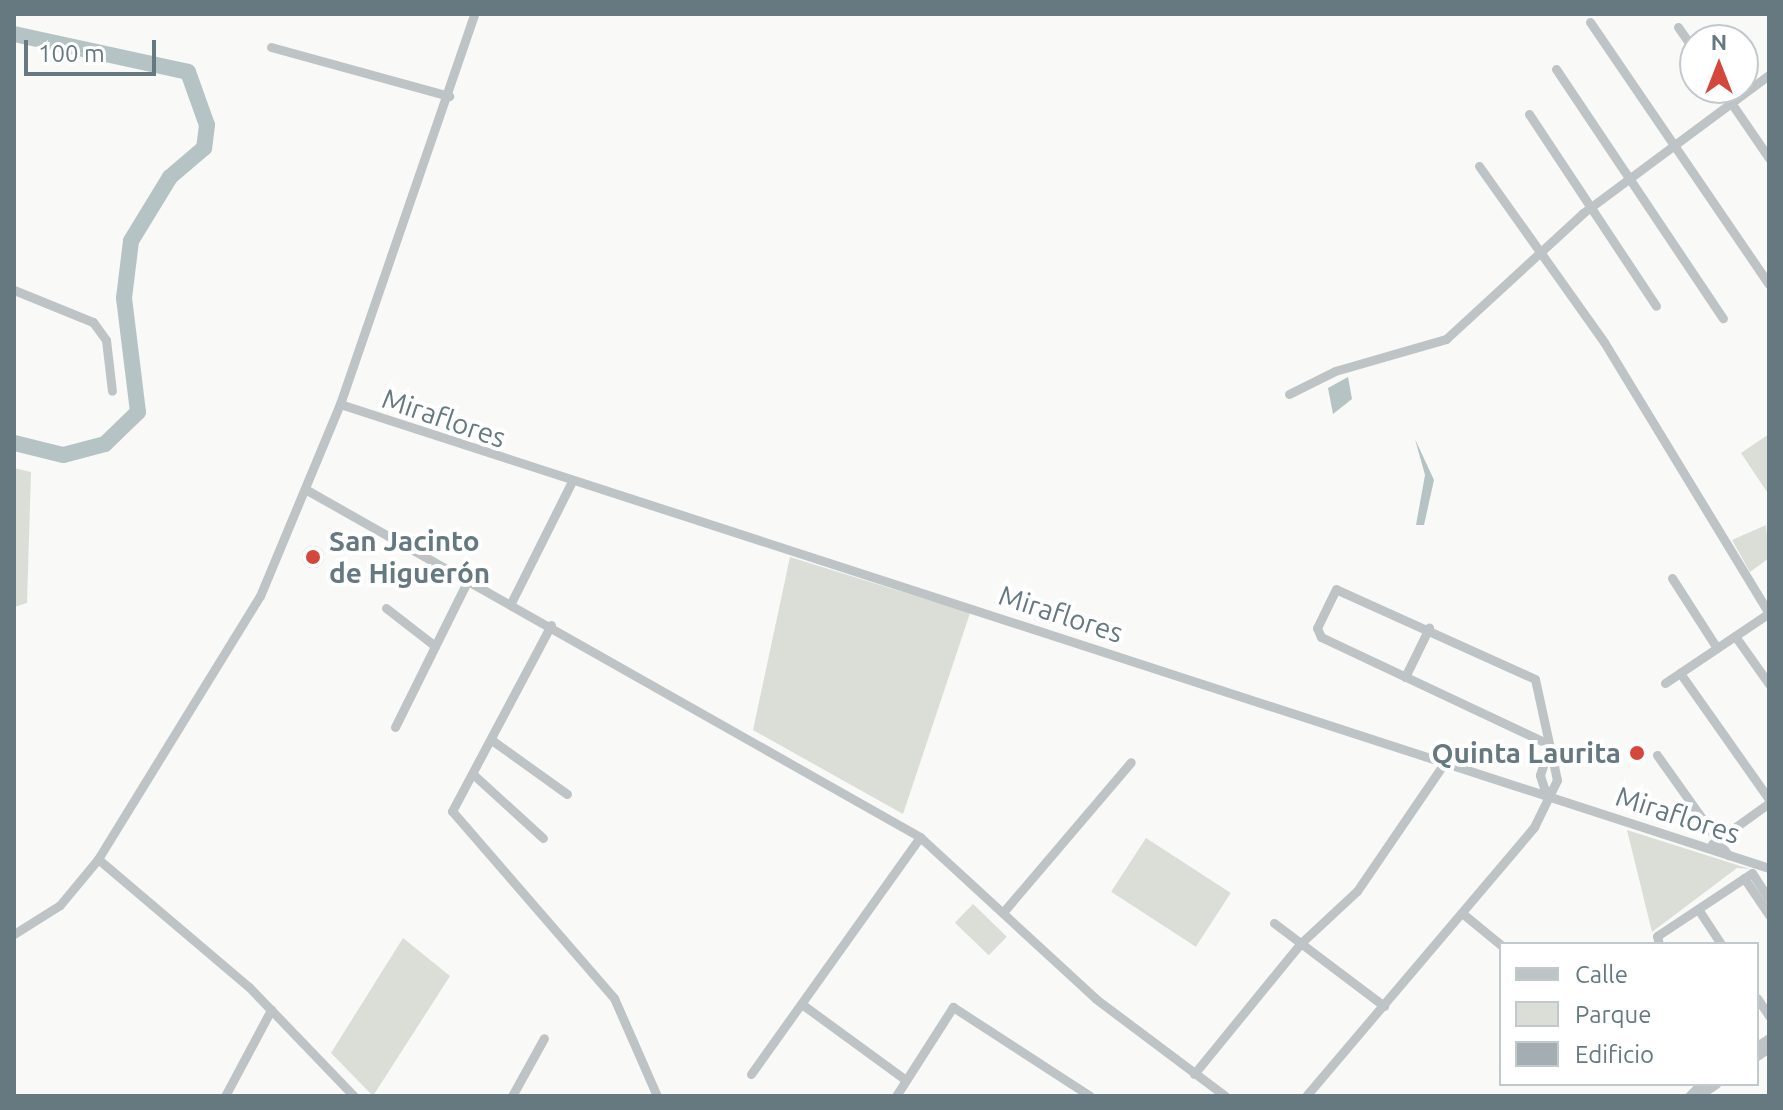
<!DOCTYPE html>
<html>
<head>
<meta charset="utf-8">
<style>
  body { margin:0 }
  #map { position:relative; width:1783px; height:1110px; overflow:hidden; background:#f9f9f8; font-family:Ubuntu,sans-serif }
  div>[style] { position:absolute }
  .green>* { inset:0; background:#daded7; transform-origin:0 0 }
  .water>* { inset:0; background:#b5c3c5 }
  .river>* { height:16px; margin:-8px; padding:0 8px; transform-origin:8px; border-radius:8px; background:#b5c3c5 }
  .building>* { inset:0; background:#a4aeb2 }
  .round { border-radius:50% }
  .minor>* { height:9px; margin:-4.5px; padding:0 4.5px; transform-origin:4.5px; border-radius:4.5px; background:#bec4c6 }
  .dots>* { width:22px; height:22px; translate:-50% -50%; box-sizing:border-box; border:4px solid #fff; border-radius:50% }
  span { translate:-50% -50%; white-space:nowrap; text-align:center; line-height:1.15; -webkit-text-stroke:8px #fff; paint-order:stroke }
  .street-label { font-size:28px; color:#667980 }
  .poi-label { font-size:28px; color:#667980; font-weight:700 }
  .left { translate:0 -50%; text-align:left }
  .right { translate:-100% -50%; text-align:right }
  .frame { position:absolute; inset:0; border:16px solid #667980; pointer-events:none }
  .legend { position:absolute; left:1499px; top:942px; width:260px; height:144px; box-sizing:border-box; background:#fff; border:2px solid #c2c9cc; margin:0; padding:10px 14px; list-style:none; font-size:24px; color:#667980 }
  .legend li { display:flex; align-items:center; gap:16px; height:40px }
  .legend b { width:40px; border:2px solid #c2c9cc }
  .north { position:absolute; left:1679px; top:24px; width:80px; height:80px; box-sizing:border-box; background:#fff; border:2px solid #c2c9cc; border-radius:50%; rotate:0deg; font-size:22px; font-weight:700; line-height:32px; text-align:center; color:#667980 }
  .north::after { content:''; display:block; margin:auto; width:28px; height:36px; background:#d4473d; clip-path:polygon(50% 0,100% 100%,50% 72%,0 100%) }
  .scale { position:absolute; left:24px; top:40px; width:132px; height:36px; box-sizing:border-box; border:4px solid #667980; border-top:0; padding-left:10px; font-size:24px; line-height:28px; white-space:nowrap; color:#667980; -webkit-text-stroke:6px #fff; paint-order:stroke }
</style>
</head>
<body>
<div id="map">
  <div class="green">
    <i style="clip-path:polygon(1769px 434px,1769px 495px,1741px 453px)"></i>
    <i style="clip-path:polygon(14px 468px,31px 472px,27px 603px,14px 607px)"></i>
    <i style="clip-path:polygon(1766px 525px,1769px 558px,1750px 572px,1732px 540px)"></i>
    <i style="clip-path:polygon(790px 557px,970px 613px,903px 814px,753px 730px)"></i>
    <i style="clip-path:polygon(1627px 830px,1750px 869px,1737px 868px,1652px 932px)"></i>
    <i style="left:1146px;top:838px;width:101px;height:64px;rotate:33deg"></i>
    <i style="left:973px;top:904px;width:47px;height:26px;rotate:44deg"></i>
    <i style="clip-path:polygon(403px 938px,450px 976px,373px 1096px,331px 1053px)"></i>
  </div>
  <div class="water">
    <i style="clip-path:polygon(1348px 377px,1352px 399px,1333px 414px,1328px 388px)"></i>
    <i style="clip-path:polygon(1415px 439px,1434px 480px,1424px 525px,1416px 525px,1425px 475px)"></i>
  </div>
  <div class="river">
    <i style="left:14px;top:34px;width:178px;rotate:12.3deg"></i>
    <i style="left:188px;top:72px;width:56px;rotate:70.3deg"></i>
    <i style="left:207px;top:125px;width:23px;rotate:97deg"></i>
    <i style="left:204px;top:148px;width:45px;rotate:139.5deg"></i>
    <i style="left:170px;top:177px;width:75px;rotate:121.4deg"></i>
    <i style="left:131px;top:241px;width:57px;rotate:97deg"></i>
    <i style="left:124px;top:298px;width:115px;rotate:83deg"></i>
    <i style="left:138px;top:412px;width:46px;rotate:135.9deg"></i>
    <i style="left:105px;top:444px;width:43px;rotate:165.3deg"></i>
    <i style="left:63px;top:455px;width:50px;rotate:-166.2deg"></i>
  </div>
  <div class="building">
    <i class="round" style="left:302px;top:546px;width:22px;height:22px"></i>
  </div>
  <div class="minor">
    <i style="left:1590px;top:22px;width:317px;rotate:55.7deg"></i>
    <i style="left:1678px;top:27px;width:29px;rotate:55deg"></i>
    <i style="left:271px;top:47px;width:185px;rotate:15.4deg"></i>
    <i style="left:1556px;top:69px;width:300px;rotate:56.2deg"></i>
    <i style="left:1721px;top:88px;width:85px;rotate:55.6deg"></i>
    <i style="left:1529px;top:114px;width:230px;rotate:56.5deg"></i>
    <i style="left:1479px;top:166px;width:216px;rotate:54.6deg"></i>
    <i style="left:1604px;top:342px;width:317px;rotate:58.7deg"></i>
    <i style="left:14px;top:290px;width:85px;rotate:22.1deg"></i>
    <i style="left:93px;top:322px;width:22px;rotate:54deg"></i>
    <i style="left:106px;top:340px;width:51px;rotate:83.3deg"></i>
    <i style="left:1289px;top:394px;width:51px;rotate:-26.6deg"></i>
    <i style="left:1335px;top:371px;width:116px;rotate:-16.1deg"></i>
    <i style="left:1446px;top:339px;width:186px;rotate:-42.6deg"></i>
    <i style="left:1583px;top:213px;width:232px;rotate:-36.6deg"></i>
    <i style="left:340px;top:404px;width:1502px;rotate:17.99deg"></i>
    <i style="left:305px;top:489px;width:707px;rotate:29.5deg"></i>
    <i style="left:920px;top:837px;width:239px;rotate:42.6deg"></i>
    <i style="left:1096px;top:999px;width:161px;rotate:36.9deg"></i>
    <i style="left:1672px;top:578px;width:83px;rotate:57.3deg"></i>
    <i style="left:511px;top:603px;width:134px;rotate:-63.4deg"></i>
    <i style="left:386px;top:608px;width:62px;rotate:37.8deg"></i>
    <i style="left:551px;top:625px;width:211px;rotate:118deg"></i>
    <i style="left:452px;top:811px;width:247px;rotate:49.1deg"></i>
    <i style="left:614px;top:998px;width:107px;rotate:66.3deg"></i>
    <i style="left:1735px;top:636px;width:59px;rotate:54.7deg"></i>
    <i style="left:1680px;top:673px;width:154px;rotate:54.8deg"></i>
    <i style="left:1405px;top:677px;width:55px;rotate:-63.9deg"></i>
    <i style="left:1665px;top:683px;width:125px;rotate:-33.9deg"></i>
    <i style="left:395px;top:727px;width:166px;rotate:-63.6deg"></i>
    <i style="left:493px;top:741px;width:91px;rotate:35.6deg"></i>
    <i style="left:1657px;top:755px;width:123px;rotate:54.6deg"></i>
    <i style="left:475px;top:776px;width:92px;rotate:42.4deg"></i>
    <i style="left:1546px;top:794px;width:20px;rotate:-108deg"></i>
    <i style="left:1540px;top:775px;width:26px;rotate:-72deg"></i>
    <i style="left:1712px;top:844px;width:70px;rotate:-35.7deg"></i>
    <i style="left:98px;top:859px;width:198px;rotate:40.3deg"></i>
    <i style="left:249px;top:987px;width:151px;rotate:46.1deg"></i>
    <i style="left:1744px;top:878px;width:45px;rotate:56deg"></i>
    <i style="left:1698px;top:909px;width:42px;rotate:56.7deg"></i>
    <i style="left:1005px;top:910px;width:194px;rotate:-49.6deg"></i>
    <i style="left:1462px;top:913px;width:50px;rotate:39.4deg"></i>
    <i style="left:1274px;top:923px;width:138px;rotate:37deg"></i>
    <i style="left:14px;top:934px;width:54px;rotate:-32.2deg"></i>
    <i style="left:60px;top:905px;width:60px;rotate:-50.4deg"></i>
    <i style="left:98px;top:859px;width:309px;rotate:-58.4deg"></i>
    <i style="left:260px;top:596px;width:208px;rotate:-67.4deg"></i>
    <i style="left:340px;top:404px;width:412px;rotate:-71deg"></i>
    <i style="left:1659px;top:944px;width:8px;rotate:-104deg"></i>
    <i style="left:1657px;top:936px;width:114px;rotate:-33.6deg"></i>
    <i style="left:1752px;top:873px;width:31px;rotate:57deg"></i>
    <i style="left:1757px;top:998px;width:22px;rotate:56deg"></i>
    <i style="left:803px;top:1005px;width:127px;rotate:36.1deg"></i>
    <i style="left:1757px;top:1046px;width:14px;rotate:-34deg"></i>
    <i style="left:1757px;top:1056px;width:14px;rotate:-34deg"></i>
    <i style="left:751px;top:1074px;width:291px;rotate:-54.5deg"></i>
    <i style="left:1194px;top:1074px;width:169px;rotate:-50.8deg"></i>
    <i style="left:1301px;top:943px;width:76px;rotate:-42.9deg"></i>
    <i style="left:1357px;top:891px;width:160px;rotate:-55.7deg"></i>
    <i style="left:225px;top:1096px;width:98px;rotate:-61.9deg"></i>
    <i style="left:512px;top:1096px;width:66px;rotate:-61.1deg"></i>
    <i style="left:896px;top:1096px;width:106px;rotate:-57.4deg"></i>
    <i style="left:953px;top:1007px;width:163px;rotate:33deg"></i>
    <i style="left:1306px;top:1096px;width:353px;rotate:-49.7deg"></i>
    <i style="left:1534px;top:827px;width:52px;rotate:-63.9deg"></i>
    <i style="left:1557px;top:780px;width:103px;rotate:-102.3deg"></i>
    <i style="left:1535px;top:679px;width:218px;rotate:-155.7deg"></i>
    <i style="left:1336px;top:589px;width:43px;rotate:116deg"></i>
    <i style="left:1317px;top:628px;width:10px;rotate:66deg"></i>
    <i style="left:1321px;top:637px;width:249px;rotate:25.2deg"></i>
    <i style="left:1689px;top:1096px;width:17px;rotate:-45deg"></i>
    <i style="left:1698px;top:1096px;width:22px;rotate:-34deg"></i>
  </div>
  <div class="dots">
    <i style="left:313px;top:557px;background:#d4473d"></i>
    <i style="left:1637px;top:753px;background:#d4473d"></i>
  </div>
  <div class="street-label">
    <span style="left:444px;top:418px;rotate:19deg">Miraflores</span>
    <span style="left:1061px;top:614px;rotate:18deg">Miraflores</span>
    <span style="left:1678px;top:815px;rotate:18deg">Miraflores</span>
  </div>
  <div class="poi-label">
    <span class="left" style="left:329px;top:557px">San Jacinto<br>de Higuerón</span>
    <span class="right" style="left:1621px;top:753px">Quinta Laurita</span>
  </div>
  <div class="frame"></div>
  <ul class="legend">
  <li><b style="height:10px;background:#bec4c6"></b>Calle</li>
  <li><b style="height:22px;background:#daded7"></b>Parque</li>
  <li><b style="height:22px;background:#a4aeb2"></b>Edificio</li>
  </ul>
  <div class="north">N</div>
  <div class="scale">100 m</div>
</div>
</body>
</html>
